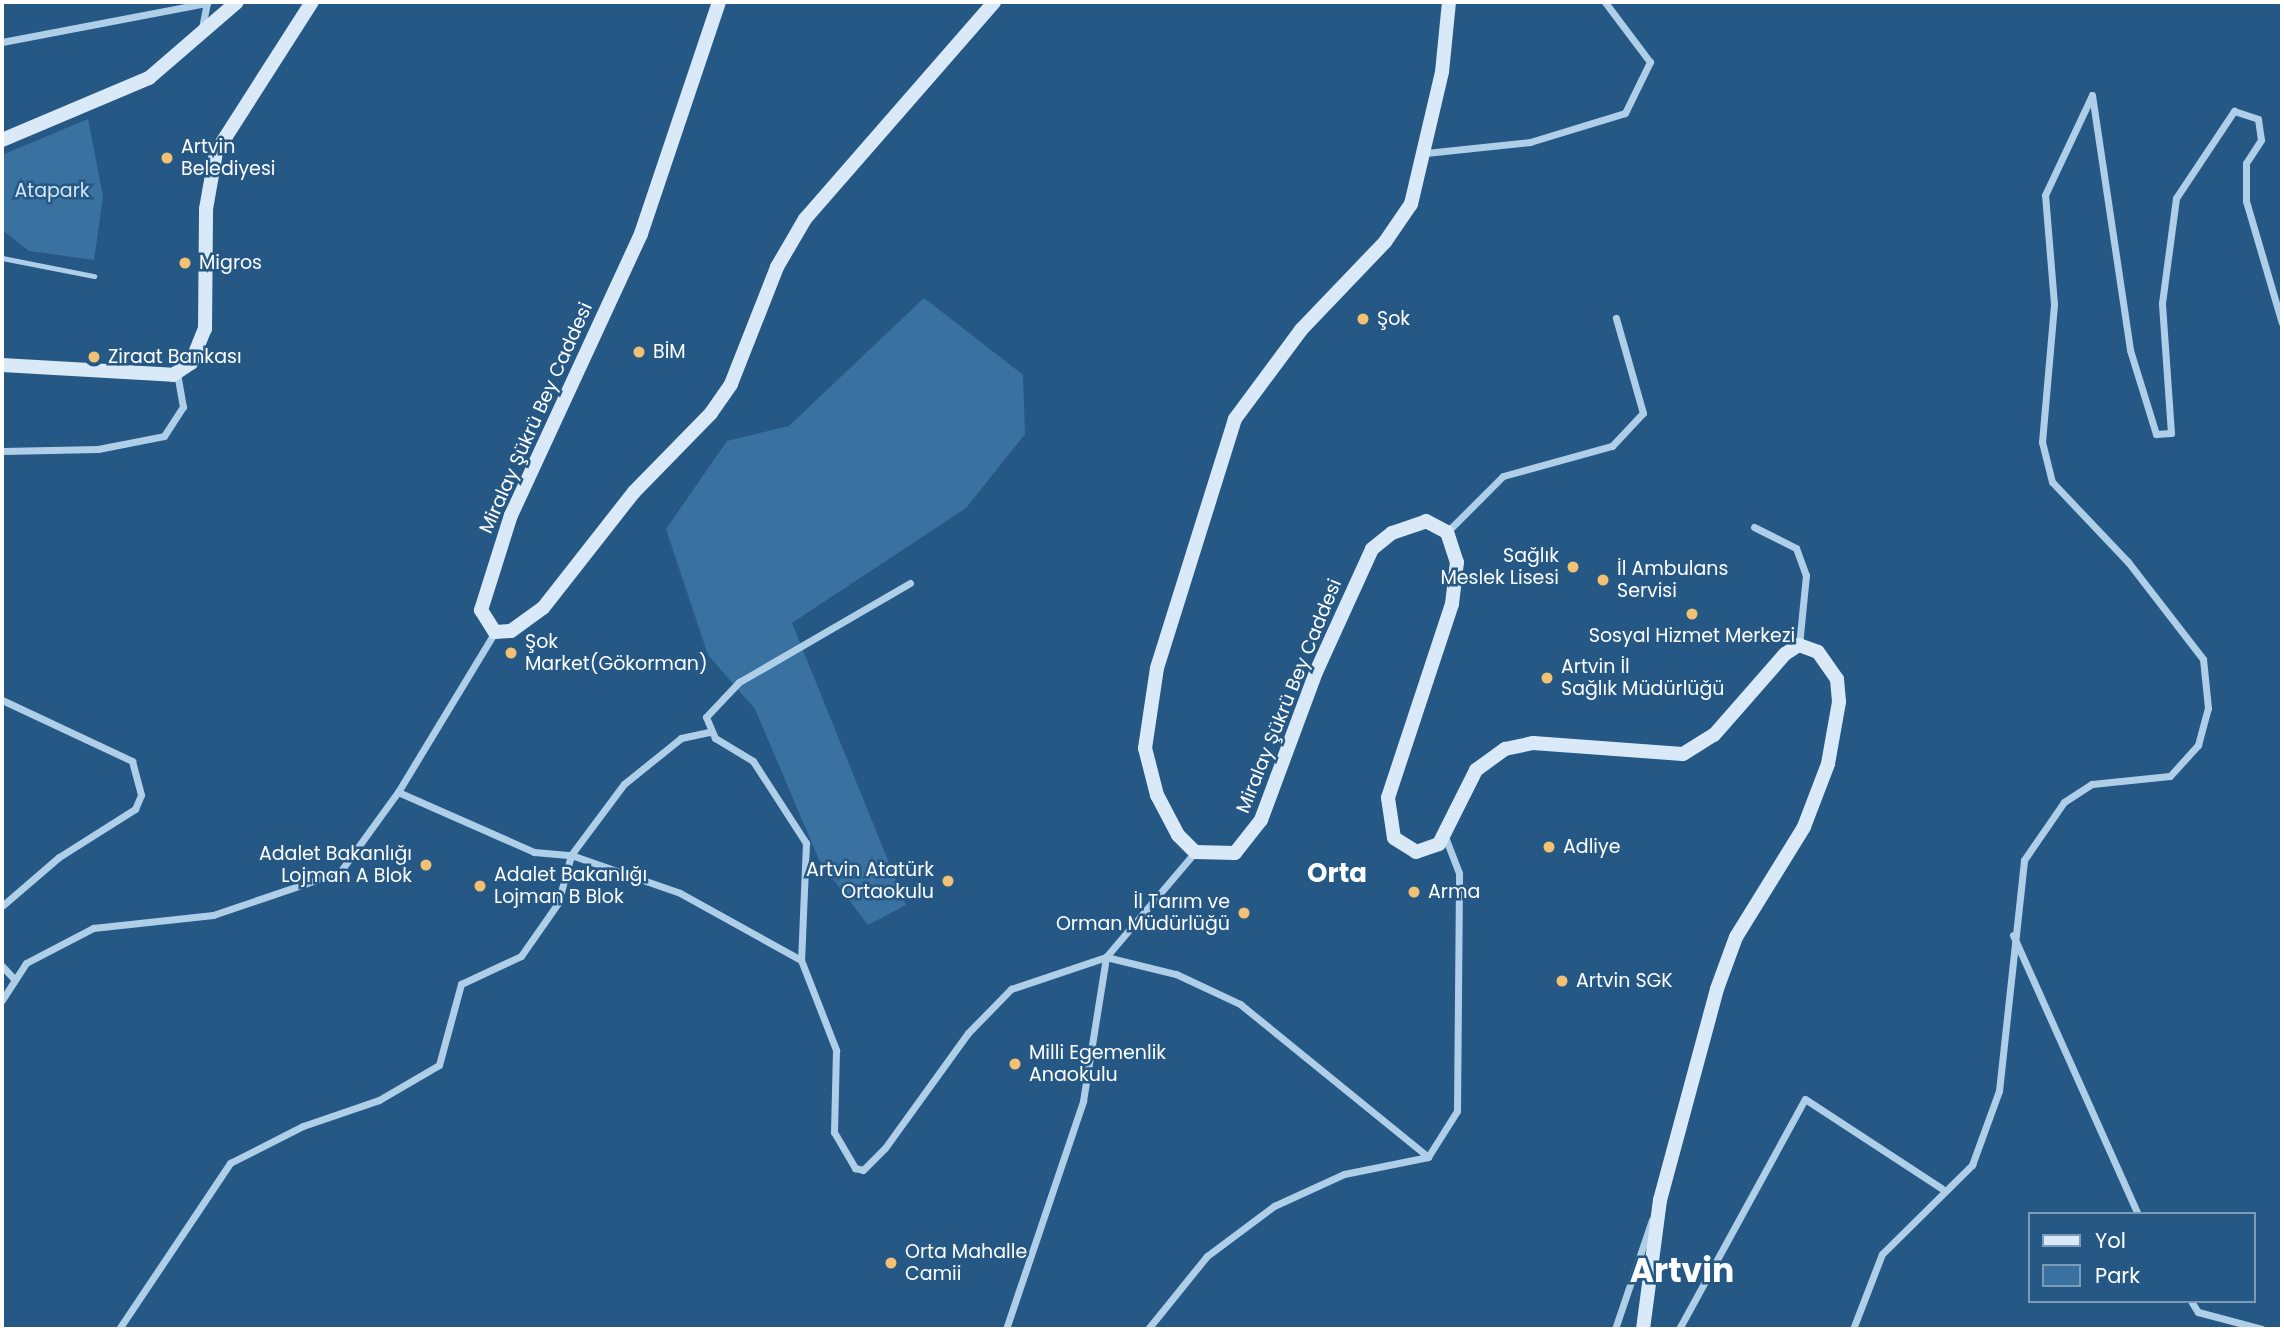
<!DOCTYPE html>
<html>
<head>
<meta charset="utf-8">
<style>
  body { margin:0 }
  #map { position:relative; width:2284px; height:1331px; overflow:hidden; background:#255885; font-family:Poppins,sans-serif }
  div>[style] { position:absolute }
  .green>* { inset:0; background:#3972a1 }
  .lane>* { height:5px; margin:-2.5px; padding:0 2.5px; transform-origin:2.5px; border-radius:2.5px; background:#afcee8 }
  .street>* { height:7px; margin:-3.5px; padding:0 3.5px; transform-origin:3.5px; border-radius:3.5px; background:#afcee8 }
  .secondary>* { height:14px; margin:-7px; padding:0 7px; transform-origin:7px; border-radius:7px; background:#d9e9f7 }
  .dots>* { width:19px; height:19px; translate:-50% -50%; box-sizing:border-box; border:4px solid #255885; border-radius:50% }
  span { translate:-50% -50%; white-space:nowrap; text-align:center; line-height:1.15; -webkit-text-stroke:5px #255885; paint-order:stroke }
  .poi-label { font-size:19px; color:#fff }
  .left { translate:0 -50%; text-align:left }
  .right { translate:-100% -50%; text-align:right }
  .park-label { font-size:19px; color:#d2e6f6 }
  .street-label { font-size:19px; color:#fff }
  .district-label { font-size:26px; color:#fff; font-weight:700 }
  .town-label { font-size:33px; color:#fff; font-weight:700 }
  .frame { position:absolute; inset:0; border:4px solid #fff; pointer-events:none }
  .legend { position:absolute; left:2028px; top:1212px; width:228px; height:91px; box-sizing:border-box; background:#255885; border:2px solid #7c9bb6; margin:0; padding:9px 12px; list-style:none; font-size:21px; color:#fff }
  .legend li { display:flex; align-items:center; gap:14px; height:35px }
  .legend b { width:35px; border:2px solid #7c9bb6 }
</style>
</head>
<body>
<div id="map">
  <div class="green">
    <i style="clip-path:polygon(88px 119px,103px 196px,94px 260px,29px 251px,2px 230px,2px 155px)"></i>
    <i style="clip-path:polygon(924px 298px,1023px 375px,1025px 434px,966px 508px,792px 623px,906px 905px,868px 925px,820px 862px,755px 709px,708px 655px,666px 529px,727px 441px,789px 426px)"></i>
  </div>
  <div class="lane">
    <i style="left:2px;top:258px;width:94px;rotate:11.1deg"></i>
  </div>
  <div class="street">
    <i style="left:202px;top:28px;width:26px;rotate:-79deg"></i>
    <i style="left:2px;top:42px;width:209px;rotate:-10.8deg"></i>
    <i style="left:1426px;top:153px;width:105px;rotate:-6deg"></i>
    <i style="left:1530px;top:142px;width:99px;rotate:-17deg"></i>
    <i style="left:1625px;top:113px;width:57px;rotate:-63.9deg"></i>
    <i style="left:1650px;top:62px;width:75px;rotate:-126.9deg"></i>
    <i style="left:2px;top:451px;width:96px;rotate:-1.2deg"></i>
    <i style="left:98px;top:449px;width:67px;rotate:-11.1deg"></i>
    <i style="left:164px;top:436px;width:35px;rotate:-57deg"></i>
    <i style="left:183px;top:407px;width:35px;rotate:-100deg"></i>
    <i style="left:1754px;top:527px;width:47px;rotate:26.6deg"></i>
    <i style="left:1796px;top:548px;width:29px;rotate:70deg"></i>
    <i style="left:1806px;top:575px;width:70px;rotate:95.7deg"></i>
    <i style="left:1447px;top:532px;width:79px;rotate:-45deg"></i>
    <i style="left:1503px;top:476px;width:113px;rotate:-15.4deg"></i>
    <i style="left:1612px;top:446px;width:45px;rotate:-46.8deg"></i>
    <i style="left:1643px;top:413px;width:99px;rotate:-105.9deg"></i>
    <i style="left:910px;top:583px;width:198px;rotate:149.9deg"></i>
    <i style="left:739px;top:682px;width:48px;rotate:133.3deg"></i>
    <i style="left:706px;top:717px;width:23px;rotate:67deg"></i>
    <i style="left:715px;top:738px;width:44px;rotate:31.2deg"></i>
    <i style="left:753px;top:761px;width:98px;rotate:57.1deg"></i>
    <i style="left:806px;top:843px;width:117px;rotate:92.4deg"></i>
    <i style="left:801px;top:960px;width:97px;rotate:68.7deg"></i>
    <i style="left:836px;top:1050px;width:82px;rotate:91.4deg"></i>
    <i style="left:834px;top:1132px;width:42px;rotate:59.7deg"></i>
    <i style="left:855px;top:1168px;width:8px;rotate:14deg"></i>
    <i style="left:863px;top:1170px;width:31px;rotate:-45deg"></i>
    <i style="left:885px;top:1148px;width:142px;rotate:-54.2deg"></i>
    <i style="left:968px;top:1033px;width:62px;rotate:-45.7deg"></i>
    <i style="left:1011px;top:989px;width:100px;rotate:-18.6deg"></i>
    <i style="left:1106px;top:957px;width:138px;rotate:-49.7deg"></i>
    <i style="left:2px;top:700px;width:144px;rotate:25.1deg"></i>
    <i style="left:132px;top:761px;width:35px;rotate:75deg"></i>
    <i style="left:141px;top:795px;width:15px;rotate:113deg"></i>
    <i style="left:135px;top:809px;width:90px;rotate:147.7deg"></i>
    <i style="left:59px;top:857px;width:75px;rotate:139.3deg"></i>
    <i style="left:398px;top:792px;width:149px;rotate:23.8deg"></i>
    <i style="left:534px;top:852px;width:37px;rotate:5deg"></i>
    <i style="left:571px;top:855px;width:89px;rotate:-53.3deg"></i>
    <i style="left:624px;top:784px;width:73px;rotate:-38.9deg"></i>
    <i style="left:681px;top:738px;width:30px;rotate:-12deg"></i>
    <i style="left:2013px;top:935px;width:306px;rotate:65.9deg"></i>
    <i style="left:2px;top:966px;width:19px;rotate:47deg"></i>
    <i style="left:2px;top:1000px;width:44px;rotate:-57deg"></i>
    <i style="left:26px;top:963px;width:76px;rotate:-27.6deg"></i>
    <i style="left:93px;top:928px;width:121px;rotate:-6.2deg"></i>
    <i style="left:213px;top:915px;width:134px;rotate:-18.7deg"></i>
    <i style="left:340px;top:872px;width:99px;rotate:-54.1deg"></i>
    <i style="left:398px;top:792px;width:187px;rotate:-58.8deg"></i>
    <i style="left:2191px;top:1301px;width:13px;rotate:58deg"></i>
    <i style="left:2198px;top:1312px;width:66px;rotate:14.9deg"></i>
    <i style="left:119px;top:1329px;width:200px;rotate:-56.2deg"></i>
    <i style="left:230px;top:1163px;width:82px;rotate:-26.9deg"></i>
    <i style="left:303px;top:1126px;width:80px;rotate:-18.9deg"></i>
    <i style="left:379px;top:1100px;width:69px;rotate:-30.3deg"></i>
    <i style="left:439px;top:1065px;width:84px;rotate:-74.8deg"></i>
    <i style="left:461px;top:984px;width:66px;rotate:-25deg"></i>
    <i style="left:521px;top:956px;width:65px;rotate:-55.1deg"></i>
    <i style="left:558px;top:903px;width:50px;rotate:-74.8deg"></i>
    <i style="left:571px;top:855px;width:115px;rotate:19.2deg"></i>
    <i style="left:680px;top:893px;width:138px;rotate:29deg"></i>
    <i style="left:1006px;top:1329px;width:241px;rotate:-71.3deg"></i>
    <i style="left:1083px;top:1101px;width:146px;rotate:-80.9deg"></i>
    <i style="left:1106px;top:957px;width:72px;rotate:13.7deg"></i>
    <i style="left:1176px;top:974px;width:71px;rotate:25.1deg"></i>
    <i style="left:1240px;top:1004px;width:242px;rotate:39.1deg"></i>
    <i style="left:1148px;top:1329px;width:94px;rotate:-51.1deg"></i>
    <i style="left:1207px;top:1256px;width:84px;rotate:-36.7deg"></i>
    <i style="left:1274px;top:1206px;width:77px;rotate:-24.6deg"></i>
    <i style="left:1344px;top:1174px;width:86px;rotate:-11.4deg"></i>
    <i style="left:1428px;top:1157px;width:54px;rotate:-57.8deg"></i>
    <i style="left:1457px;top:1111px;width:238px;rotate:-89.5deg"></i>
    <i style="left:1459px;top:873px;width:40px;rotate:-111deg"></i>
    <i style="left:1615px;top:1329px;width:115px;rotate:-71.3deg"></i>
    <i style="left:1679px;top:1329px;width:262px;rotate:-61.3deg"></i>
    <i style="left:1805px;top:1099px;width:163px;rotate:33.2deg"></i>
    <i style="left:1853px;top:1329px;width:80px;rotate:-68.9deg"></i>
    <i style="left:1882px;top:1254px;width:127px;rotate:-44.7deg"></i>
    <i style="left:1972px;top:1165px;width:79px;rotate:-70deg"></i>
    <i style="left:1999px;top:1091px;width:232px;rotate:-83.8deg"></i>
    <i style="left:2024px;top:860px;width:70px;rotate:-55.4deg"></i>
    <i style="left:2064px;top:802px;width:33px;rotate:-33deg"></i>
    <i style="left:2092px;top:784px;width:78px;rotate:-5.9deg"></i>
    <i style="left:2170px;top:776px;width:42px;rotate:-47.9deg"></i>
    <i style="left:2198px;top:745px;width:38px;rotate:-75deg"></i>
    <i style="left:2208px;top:708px;width:49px;rotate:-95.8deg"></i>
    <i style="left:2203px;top:659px;width:123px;rotate:-127.7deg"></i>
    <i style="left:2128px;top:562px;width:110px;rotate:-133.5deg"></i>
    <i style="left:2052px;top:482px;width:41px;rotate:-104deg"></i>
    <i style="left:2042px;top:442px;width:139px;rotate:-85deg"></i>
    <i style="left:2054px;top:304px;width:109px;rotate:-94.7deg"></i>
    <i style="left:2045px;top:195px;width:110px;rotate:-64.8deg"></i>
    <i style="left:2092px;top:95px;width:258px;rotate:81.5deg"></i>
    <i style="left:2130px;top:350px;width:88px;rotate:72.8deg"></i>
    <i style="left:2156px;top:434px;width:15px;rotate:-4deg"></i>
    <i style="left:2171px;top:433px;width:130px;rotate:-94deg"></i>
    <i style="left:2162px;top:303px;width:106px;rotate:-82.4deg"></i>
    <i style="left:2176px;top:198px;width:105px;rotate:-56.3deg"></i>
    <i style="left:2234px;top:111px;width:25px;rotate:18deg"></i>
    <i style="left:2258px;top:119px;width:21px;rotate:82deg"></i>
    <i style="left:2261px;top:140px;width:27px;rotate:123deg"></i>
    <i style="left:2246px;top:163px;width:38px;rotate:90deg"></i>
    <i style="left:2246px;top:201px;width:127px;rotate:73.6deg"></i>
  </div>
  <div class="secondary">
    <i style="left:719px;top:2px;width:245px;rotate:108.6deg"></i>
    <i style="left:641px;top:234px;width:310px;rotate:114.8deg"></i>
    <i style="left:511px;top:515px;width:100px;rotate:107.5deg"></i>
    <i style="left:481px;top:610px;width:26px;rotate:58deg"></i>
    <i style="left:495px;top:632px;width:16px;rotate:-4deg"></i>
    <i style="left:511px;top:631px;width:39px;rotate:-36deg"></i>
    <i style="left:543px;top:608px;width:147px;rotate:-51.9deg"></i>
    <i style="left:634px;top:492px;width:110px;rotate:-45.7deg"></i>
    <i style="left:711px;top:413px;width:35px;rotate:-55deg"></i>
    <i style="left:731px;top:384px;width:126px;rotate:-68.5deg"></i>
    <i style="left:777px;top:267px;width:56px;rotate:-59.7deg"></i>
    <i style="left:805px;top:219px;width:288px;rotate:-48.9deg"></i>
    <i style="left:1449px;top:2px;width:70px;rotate:95.7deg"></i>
    <i style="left:1442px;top:72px;width:136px;rotate:103.2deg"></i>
    <i style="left:1411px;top:204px;width:46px;rotate:124.4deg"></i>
    <i style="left:1385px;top:242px;width:122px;rotate:133.7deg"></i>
    <i style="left:1301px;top:330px;width:111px;rotate:126.6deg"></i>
    <i style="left:1235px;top:419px;width:261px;rotate:107.4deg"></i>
    <i style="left:1157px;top:668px;width:81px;rotate:98.5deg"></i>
    <i style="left:1145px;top:748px;width:49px;rotate:75.7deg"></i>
    <i style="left:1157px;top:795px;width:45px;rotate:62.3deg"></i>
    <i style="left:1178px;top:835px;width:24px;rotate:45deg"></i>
    <i style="left:1195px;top:852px;width:40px;rotate:1.4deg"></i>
    <i style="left:1235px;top:853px;width:42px;rotate:-51.8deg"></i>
    <i style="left:1261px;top:820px;width:158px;rotate:-69.6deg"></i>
    <i style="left:1316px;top:672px;width:135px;rotate:-65.5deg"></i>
    <i style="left:1372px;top:549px;width:26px;rotate:-39deg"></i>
    <i style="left:1392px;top:533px;width:36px;rotate:-19deg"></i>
    <i style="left:1426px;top:521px;width:24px;rotate:28deg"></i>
    <i style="left:1447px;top:532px;width:32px;rotate:72deg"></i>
    <i style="left:1457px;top:562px;width:42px;rotate:96.8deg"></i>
    <i style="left:1452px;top:604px;width:204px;rotate:108.3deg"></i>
    <i style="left:1388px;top:798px;width:40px;rotate:81.5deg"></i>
    <i style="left:1394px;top:838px;width:26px;rotate:32deg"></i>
    <i style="left:1416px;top:852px;width:24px;rotate:-19deg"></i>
    <i style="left:1439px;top:844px;width:83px;rotate:-63.4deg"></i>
    <i style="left:1476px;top:770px;width:36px;rotate:-36deg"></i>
    <i style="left:1505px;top:749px;width:29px;rotate:-12deg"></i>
    <i style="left:1533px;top:743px;width:150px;rotate:4.2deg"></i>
    <i style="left:1683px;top:754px;width:36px;rotate:-32deg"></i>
    <i style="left:1714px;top:735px;width:108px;rotate:-48.8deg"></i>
    <i style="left:1785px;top:654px;width:17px;rotate:-33deg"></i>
    <i style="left:1799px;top:645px;width:20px;rotate:20deg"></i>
    <i style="left:1818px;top:652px;width:33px;rotate:55deg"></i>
    <i style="left:1837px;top:679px;width:23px;rotate:85deg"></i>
    <i style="left:1839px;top:702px;width:63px;rotate:100.1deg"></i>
    <i style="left:1828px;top:764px;width:67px;rotate:110.9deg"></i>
    <i style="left:1804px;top:827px;width:129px;rotate:121.7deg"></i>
    <i style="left:1736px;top:937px;width:55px;rotate:110.1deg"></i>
    <i style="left:1717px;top:989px;width:219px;rotate:105.1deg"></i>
    <i style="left:1660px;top:1200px;width:130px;rotate:97.5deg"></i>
    <i style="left:2px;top:140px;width:160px;rotate:-22.9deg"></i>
    <i style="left:149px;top:78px;width:116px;rotate:-40.8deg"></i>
    <i style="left:2px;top:365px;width:171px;rotate:3.3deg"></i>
    <i style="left:173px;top:375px;width:22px;rotate:-34deg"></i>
    <i style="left:191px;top:363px;width:37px;rotate:-68deg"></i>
    <i style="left:205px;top:329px;width:120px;rotate:-89.5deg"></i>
    <i style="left:206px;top:209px;width:58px;rotate:-80deg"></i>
    <i style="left:216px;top:152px;width:178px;rotate:-57.4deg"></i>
  </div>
  <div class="dots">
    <i style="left:167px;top:158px;background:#f2c173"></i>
    <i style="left:185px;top:263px;background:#f2c173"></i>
    <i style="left:1363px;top:319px;background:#f2c173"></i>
    <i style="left:639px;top:352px;background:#f2c173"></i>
    <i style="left:94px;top:357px;background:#f2c173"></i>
    <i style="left:1573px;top:567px;background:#f2c173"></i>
    <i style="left:1603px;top:580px;background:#f2c173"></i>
    <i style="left:1692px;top:614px;background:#f2c173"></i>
    <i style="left:511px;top:653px;background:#f2c173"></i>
    <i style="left:1547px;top:678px;background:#f2c173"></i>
    <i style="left:1549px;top:847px;background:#f2c173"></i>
    <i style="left:426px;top:865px;background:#f2c173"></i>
    <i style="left:948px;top:881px;background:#f2c173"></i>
    <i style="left:480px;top:886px;background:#f2c173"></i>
    <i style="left:1414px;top:892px;background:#f2c173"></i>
    <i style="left:1244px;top:913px;background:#f2c173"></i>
    <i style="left:1562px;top:981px;background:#f2c173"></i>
    <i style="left:1015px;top:1064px;background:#f2c173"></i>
    <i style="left:891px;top:1263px;background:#f2c173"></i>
  </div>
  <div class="poi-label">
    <span class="left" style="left:181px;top:158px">Artvin<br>Belediyesi</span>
    <span class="left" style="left:199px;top:263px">Migros</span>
    <span class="left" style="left:1377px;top:319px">Şok</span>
    <span class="left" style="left:653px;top:352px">BİM</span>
    <span class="left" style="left:108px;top:357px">Ziraat Bankası</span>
    <span class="right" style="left:1559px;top:567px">Sağlık<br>Meslek Lisesi</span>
    <span class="left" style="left:1617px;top:580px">İl Ambulans<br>Servisi</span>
    <span style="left:1692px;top:636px">Sosyal Hizmet Merkezi</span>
    <span class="left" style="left:525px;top:653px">Şok<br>Market(Gökorman)</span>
    <span class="left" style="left:1561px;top:678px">Artvin İl<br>Sağlık Müdürlüğü</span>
    <span class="left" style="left:1563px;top:847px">Adliye</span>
    <span class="right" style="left:412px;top:865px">Adalet Bakanlığı<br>Lojman A Blok</span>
    <span class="right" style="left:934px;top:881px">Artvin Atatürk<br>Ortaokulu</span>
    <span class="left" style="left:494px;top:886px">Adalet Bakanlığı<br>Lojman B Blok</span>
    <span class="left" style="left:1428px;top:892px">Arma</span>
    <span class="right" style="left:1230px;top:913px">İl Tarım ve<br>Orman Müdürlüğü</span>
    <span class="left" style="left:1576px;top:981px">Artvin SGK</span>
    <span class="left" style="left:1029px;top:1064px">Milli Egemenlik<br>Anaokulu</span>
    <span class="left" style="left:905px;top:1263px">Orta Mahalle<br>Camii</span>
  </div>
  <div class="park-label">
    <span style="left:52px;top:191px">Atapark</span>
  </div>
  <div class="street-label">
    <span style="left:536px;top:418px;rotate:-66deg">Miralay Şükrü Bey Caddesi</span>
    <span style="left:1289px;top:696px;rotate:-68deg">Miralay Şükrü Bey Caddesi</span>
  </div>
  <div class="district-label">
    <span style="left:1337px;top:874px">Orta</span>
  </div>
  <div class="town-label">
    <span style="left:1682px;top:1271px">Artvin</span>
  </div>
  <div class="frame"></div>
  <ul class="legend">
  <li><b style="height:9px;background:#d9e9f7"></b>Yol</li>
  <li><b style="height:19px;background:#3972a1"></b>Park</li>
  </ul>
</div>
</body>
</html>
